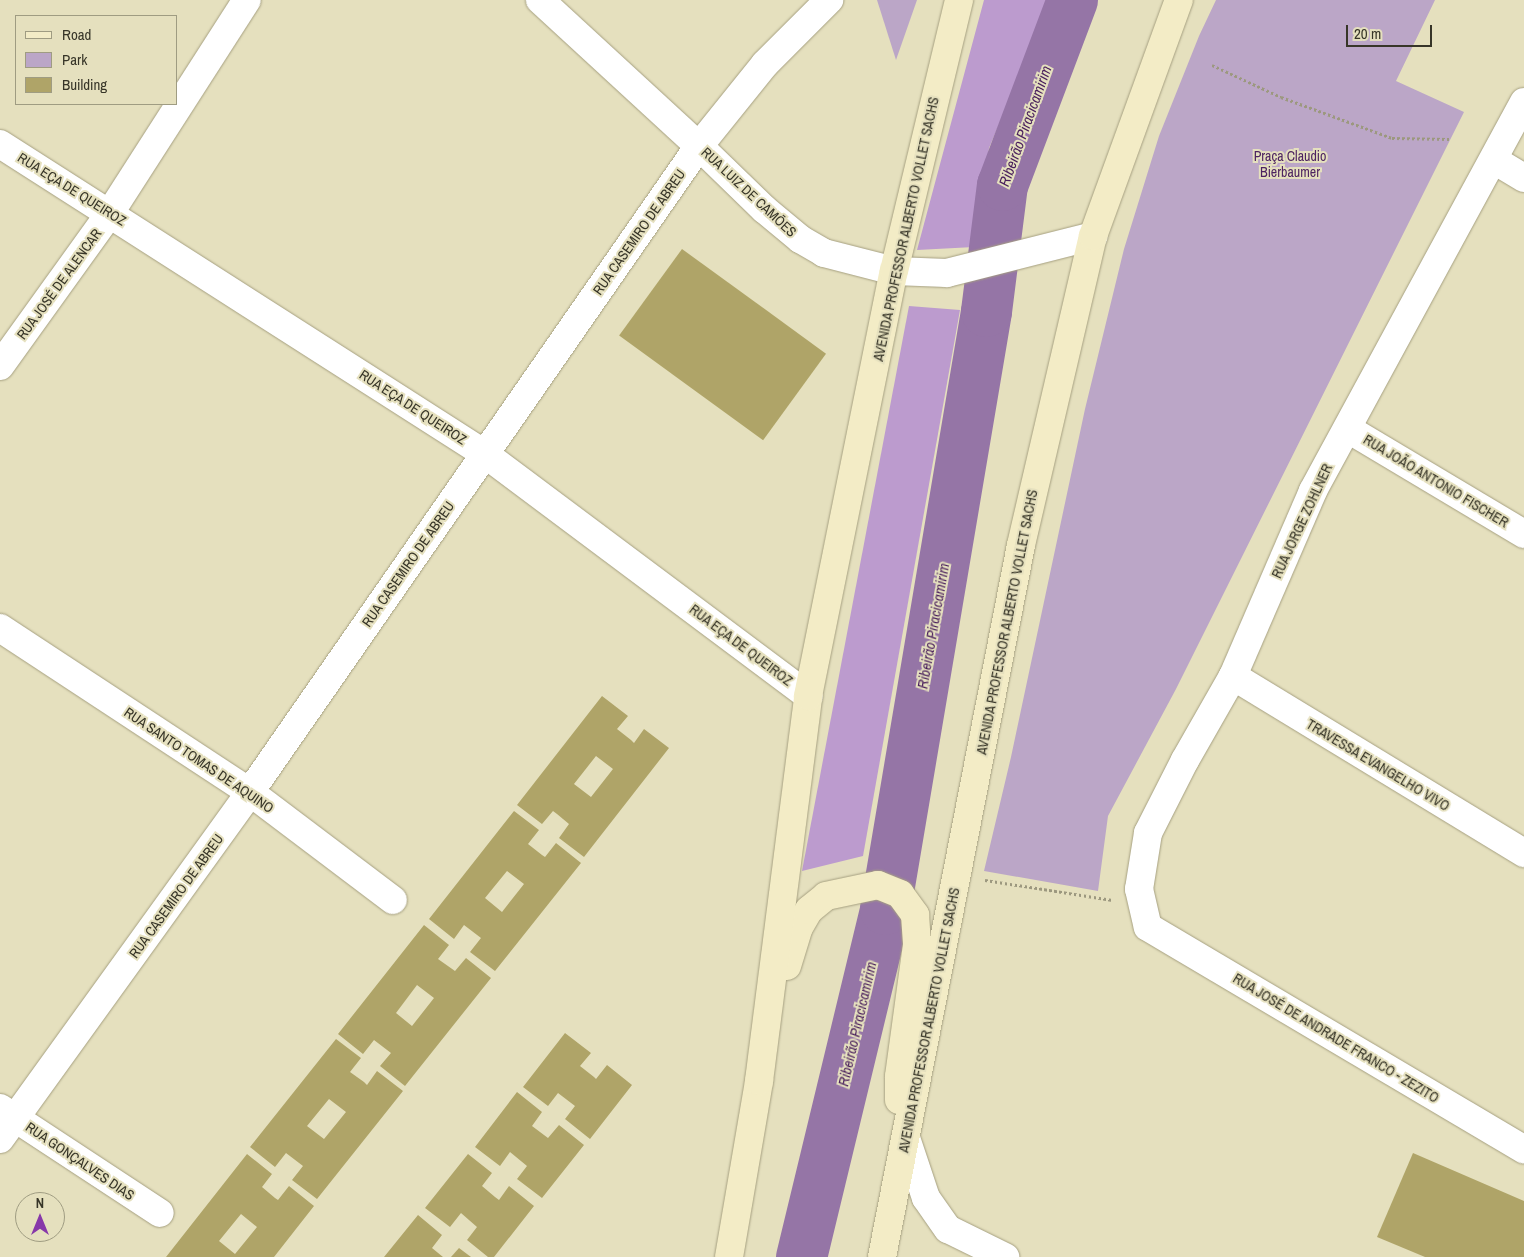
<!DOCTYPE html>
<html>
<head>
<meta charset="utf-8">
<style>
  body { margin:0 }
  #map { position:relative; width:1524px; height:1257px; overflow:hidden; background:#e5e0be; font-family:"Archivo Narrow",sans-serif }
  div>[style] { position:absolute }
  .green>* { inset:0; background:#bba6c7 }
  .forest>* { inset:0; background:#bc9bce }
  .river>* { height:51px; margin:-25.5px; padding:0 25.5px; transform-origin:25.5px; border-radius:25.5px; background:#9575a6 }
  .building>* { inset:0; background:#afa468; transform-origin:0 0 }
  .path>* { height:3px; margin-top:-1.5px; transform-origin:0; background:repeating-linear-gradient(90deg,#9c987f 0 2.5px,transparent 0 5px) }
  .roads { filter:drop-shadow(0 0 1px #a6a081) drop-shadow(0 0 1px #a6a081) }
  .minor>* { height:28px; margin:-14px; padding:0 14px; transform-origin:14px; border-radius:14px; background:#fff }
  .secondary>* { height:28px; margin:-14px; padding:0 14px; transform-origin:14px; border-radius:14px; background:#f3ecc6 }
  span { translate:-50% -50%; white-space:nowrap; text-align:center; line-height:1.15; -webkit-text-stroke:4px #e5e0be; paint-order:stroke }
  .park-label { font-size:14px; color:#4d2361 }
  .street-label { font-size:14px; color:#373528 }
  .water-label { font-size:15px; color:#491f5c; font-style:italic }
  .legend { position:absolute; left:15px; top:15px; width:162px; height:90px; box-sizing:border-box; background:#e5e0be; border:1px solid #9f9c82; margin:0; padding:6px 9px; list-style:none; font-size:15px; color:#373528 }
  .legend li { display:flex; align-items:center; gap:10px; height:25px }
  .legend b { width:25px; border:1px solid #9f9c82 }
  .north { position:absolute; left:15px; top:1192px; width:50px; height:50px; box-sizing:border-box; background:#e5e0be; border:1px solid #9f9c82; border-radius:50%; rotate:0deg; font-size:14px; font-weight:700; line-height:20px; text-align:center; color:#373528 }
  .north::after { content:''; display:block; margin:auto; width:18px; height:22px; background:#8738a9; clip-path:polygon(50% 0,100% 100%,50% 72%,0 100%) }
  .scale { position:absolute; left:1346px; top:25px; width:86px; height:22px; box-sizing:border-box; border:2px solid #373528; border-top:0; padding-left:6px; font-size:15px; line-height:18px; white-space:nowrap; color:#373528; -webkit-text-stroke:4px #e5e0be; paint-order:stroke }
</style>
</head>
<body>
<div id="map">
  <div class="green">
    <i style="clip-path:polygon(877px 0,917px 0,896px 60px)"></i>
    <i style="clip-path:polygon(1216px 0,1435px 0,1396px 81px,1464px 112px,1176px 689px,1108px 816px,1098px 891px,984px 871px,1011px 757px,1085px 409px,1124px 249px,1159px 136px,1199px 36px)"></i>
  </div>
  <div class="forest">
    <i style="clip-path:polygon(984px 0,1051px 0,989px 148px,974px 247px,917px 250px)"></i>
    <i style="clip-path:polygon(909px 306px,960px 310px,863px 856px,802px 871px)"></i>
  </div>
  <div class="river">
    <i style="left:801px;top:1257px;width:358px;rotate:-76.4deg"></i>
    <i style="left:885px;top:909px;width:606px;rotate:-80.41deg"></i>
    <i style="left:986px;top:311px;width:127px;rotate:-82.8deg"></i>
    <i style="left:1002px;top:185px;width:198px;rotate:-69.3deg"></i>
  </div>
  <div class="building">
    <i style="left:682px;top:249px;width:178px;height:107px;rotate:36deg"></i>
    <i style="clip-path:polygon(evenodd,602px 696px,628px 716px,617px 729px,631px 740px,634px 743px,644px 729px,669px 748px,584px 857px,559px 838px,569px 824px,557px 814px,553px 811px,542px 824px,517px 805px,602px 696px,596px 756px,613px 769px,591px 797px,574px 784px,596px 756px)"></i>
    <i style="clip-path:polygon(evenodd,514px 811px,539px 830px,528px 844px,542px 855px,545px 857px,556px 843px,581px 863px,495px 971px,470px 952px,481px 938px,464px 925px,454px 939px,429px 919px,514px 811px,507px 871px,524px 884px,502px 912px,485px 898px,507px 871px)"></i>
    <i style="clip-path:polygon(evenodd,424px 925px,449px 945px,438px 959px,455px 971px,466px 958px,491px 978px,405px 1086px,380px 1066px,391px 1053px,374px 1040px,363px 1054px,338px 1034px,424px 925px,417px 985px,434px 998px,412px 1026px,396px 1013px,417px 985px)"></i>
    <i style="clip-path:polygon(565px 1033px,591px 1053px,580px 1066px,594px 1077px,596px 1079px,607px 1065px,632px 1085px,590px 1139px,565px 1119px,575px 1106px,558px 1093px,548px 1106px,523px 1087px)"></i>
    <i style="clip-path:polygon(evenodd,336px 1039px,361px 1058px,350px 1072px,364px 1082px,367px 1085px,377px 1071px,403px 1091px,317px 1199px,292px 1180px,303px 1166px,286px 1153px,275px 1167px,250px 1147px,336px 1039px,329px 1099px,346px 1112px,324px 1139px,307px 1126px,329px 1099px)"></i>
    <i style="clip-path:polygon(517px 1092px,542px 1112px,532px 1126px,548px 1138px,559px 1125px,584px 1145px,542px 1198px,517px 1179px,527px 1166px,510px 1152px,500px 1166px,475px 1147px)"></i>
    <i style="clip-path:polygon(1413px 1153px,1524px 1201px,1524px 1257px,1425px 1257px,1377px 1237px)"></i>
    <i style="clip-path:polygon(evenodd,247px 1154px,272px 1174px,262px 1187px,275px 1198px,278px 1200px,289px 1186px,314px 1206px,274px 1257px,166px 1257px,247px 1154px,241px 1214px,257px 1227px,235px 1254px,219px 1241px,241px 1214px)"></i>
    <i style="clip-path:polygon(468px 1154px,492px 1173px,482px 1186px,495px 1197px,499px 1200px,509px 1186px,534px 1206px,494px 1257px,488px 1257px,467px 1240px,477px 1227px,461px 1213px,450px 1227px,425px 1208px)"></i>
    <i style="clip-path:polygon(418px 1215px,442px 1235px,432px 1248px,443px 1257px,384px 1257px)"></i>
    <i style="clip-path:polygon(459px 1248px,471px 1257px,451px 1257px)"></i>
  </div>
  <div class="path">
    <i style="left:1212px;top:65px;width:76px;rotate:24.9deg"></i>
    <i style="left:1281px;top:97px;width:118px;rotate:20.3deg"></i>
    <i style="left:1392px;top:138px;width:57px;rotate:1deg"></i>
    <i style="left:985px;top:880px;width:129px;rotate:8.9deg"></i>
  </div>
  <div class="roads">
    <div class="minor">
      <i style="left:540px;top:0;width:216px;rotate:42.6deg"></i>
      <i style="left:699px;top:146px;width:91px;rotate:44.1deg"></i>
      <i style="left:764px;top:209px;width:47px;rotate:39.8deg"></i>
      <i style="left:800px;top:239px;width:28px;rotate:30deg"></i>
      <i style="left:824px;top:253px;width:72px;rotate:14.4deg"></i>
      <i style="left:894px;top:271px;width:53px;rotate:2.2deg"></i>
      <i style="left:947px;top:273px;width:151px;rotate:-14.2deg"></i>
      <i style="left:1524px;top:102px;width:443px;rotate:118.5deg"></i>
      <i style="left:1313px;top:491px;width:202px;rotate:113.4deg"></i>
      <i style="left:1233px;top:676px;width:97px;rotate:119.7deg"></i>
      <i style="left:1185px;top:760px;width:82px;rotate:116.9deg"></i>
      <i style="left:1148px;top:833px;width:57px;rotate:99.1deg"></i>
      <i style="left:1139px;top:889px;width:39px;rotate:77deg"></i>
      <i style="left:1148px;top:927px;width:437px;rotate:30.6deg"></i>
      <i style="left:0;top:144px;width:576px;rotate:32.59deg"></i>
      <i style="left:485px;top:454px;width:404px;rotate:36.8deg"></i>
      <i style="left:1494px;top:160px;width:35px;rotate:31deg"></i>
      <i style="left:0;top:366px;width:188px;rotate:-54.3deg"></i>
      <i style="left:110px;top:213px;width:253px;rotate:-57.3deg"></i>
      <i style="left:1348px;top:429px;width:205px;rotate:30.8deg"></i>
      <i style="left:0;top:628px;width:299px;rotate:33.3deg"></i>
      <i style="left:250px;top:792px;width:179px;rotate:37.1deg"></i>
      <i style="left:1233px;top:676px;width:341px;rotate:31.3deg"></i>
      <i style="left:0;top:1108px;width:191px;rotate:33.3deg"></i>
      <i style="left:906px;top:1138px;width:63px;rotate:71.6deg"></i>
      <i style="left:926px;top:1198px;width:38px;rotate:55deg"></i>
      <i style="left:948px;top:1229px;width:64px;rotate:26.2deg"></i>
      <i style="left:0;top:1139px;width:428px;rotate:-54.2deg"></i>
      <i style="left:250px;top:792px;width:787px;rotate:-55.2deg"></i>
      <i style="left:699px;top:146px;width:105px;rotate:-51.2deg"></i>
      <i style="left:765px;top:64px;width:91px;rotate:-45deg"></i>
    </div>
    <div class="secondary">
      <i style="left:787px;top:966px;width:39px;rotate:-73deg"></i>
      <i style="left:798px;top:929px;width:22px;rotate:-60deg"></i>
      <i style="left:809px;top:910px;width:22px;rotate:-39deg"></i>
      <i style="left:826px;top:896px;width:53px;rotate:-11.9deg"></i>
      <i style="left:878px;top:885px;width:24px;rotate:22deg"></i>
      <i style="left:900px;top:894px;width:26px;rotate:54deg"></i>
      <i style="left:915px;top:915px;width:30px;rotate:86deg"></i>
      <i style="left:917px;top:945px;width:133px;rotate:97.8deg"></i>
      <i style="left:899px;top:1077px;width:23px;rotate:90deg"></i>
      <i style="left:729px;top:1257px;width:179px;rotate:-80.3deg"></i>
      <i style="left:759px;top:1081px;width:388px;rotate:-82.7deg"></i>
      <i style="left:808px;top:696px;width:434px;rotate:-78.6deg"></i>
      <i style="left:894px;top:271px;width:279px;rotate:-76.5deg"></i>
      <i style="left:882px;top:1257px;width:725px;rotate:-78.95deg"></i>
      <i style="left:1021px;top:545px;width:317px;rotate:-76.9deg"></i>
      <i style="left:1093px;top:236px;width:251px;rotate:-70deg"></i>
    </div>
  </div>
  <div class="park-label">
    <span style="left:1290px;top:164px">Praça Claudio<br>Bierbaumer</span>
  </div>
  <div class="street-label">
    <span style="left:72px;top:189px;rotate:32deg">RUA EÇA DE QUEIROZ</span>
    <span style="left:749px;top:192px;rotate:43deg">RUA LUIZ DE CAMÕES</span>
    <span style="left:906px;top:229px;rotate:-78deg">AVENIDA PROFESSOR ALBERTO VOLLET SACHS</span>
    <span style="left:639px;top:232px;rotate:-55deg">RUA CASEMIRO DE ABREU</span>
    <span style="left:59px;top:284px;rotate:-54deg">RUA JOSÉ DE ALENCAR</span>
    <span style="left:413px;top:407px;rotate:33deg">RUA EÇA DE QUEIROZ</span>
    <span style="left:1436px;top:481px;rotate:31deg">RUA JOÃO ANTONIO FISCHER</span>
    <span style="left:1302px;top:521px;rotate:-65deg">RUA JORGE ZOHLNER</span>
    <span style="left:408px;top:564px;rotate:-55deg">RUA CASEMIRO DE ABREU</span>
    <span style="left:1007px;top:622px;rotate:-79deg">AVENIDA PROFESSOR ALBERTO VOLLET SACHS</span>
    <span style="left:741px;top:645px;rotate:37deg">RUA EÇA DE QUEIROZ</span>
    <span style="left:199px;top:760px;rotate:34deg">RUA SANTO TOMAS DE AQUINO</span>
    <span style="left:1378px;top:765px;rotate:31deg">TRAVESSA EVANGELHO VIVO</span>
    <span style="left:176px;top:896px;rotate:-54deg">RUA CASEMIRO DE ABREU</span>
    <span style="left:929px;top:1020px;rotate:-79deg">AVENIDA PROFESSOR ALBERTO VOLLET SACHS</span>
    <span style="left:1336px;top:1038px;rotate:31deg">RUA JOSÉ DE ANDRADE FRANCO - ZEZITO</span>
    <span style="left:80px;top:1161px;rotate:34deg">RUA GONÇALVES DIAS</span>
  </div>
  <div class="water-label">
    <span style="left:1025px;top:126px;rotate:-70deg">Ribeirão Piracicamirim</span>
    <span style="left:933px;top:626px;rotate:-80deg">Ribeirão Piracicamirim</span>
    <span style="left:857px;top:1024px;rotate:-77deg">Ribeirão Piracicamirim</span>
  </div>
  <ul class="legend">
  <li><b style="height:6px;background:#f3ecc6"></b>Road</li>
  <li><b style="height:14px;background:#bba6c7"></b>Park</li>
  <li><b style="height:14px;background:#afa468"></b>Building</li>
  </ul>
  <div class="north">N</div>
  <div class="scale">20 m</div>
</div>
</body>
</html>
